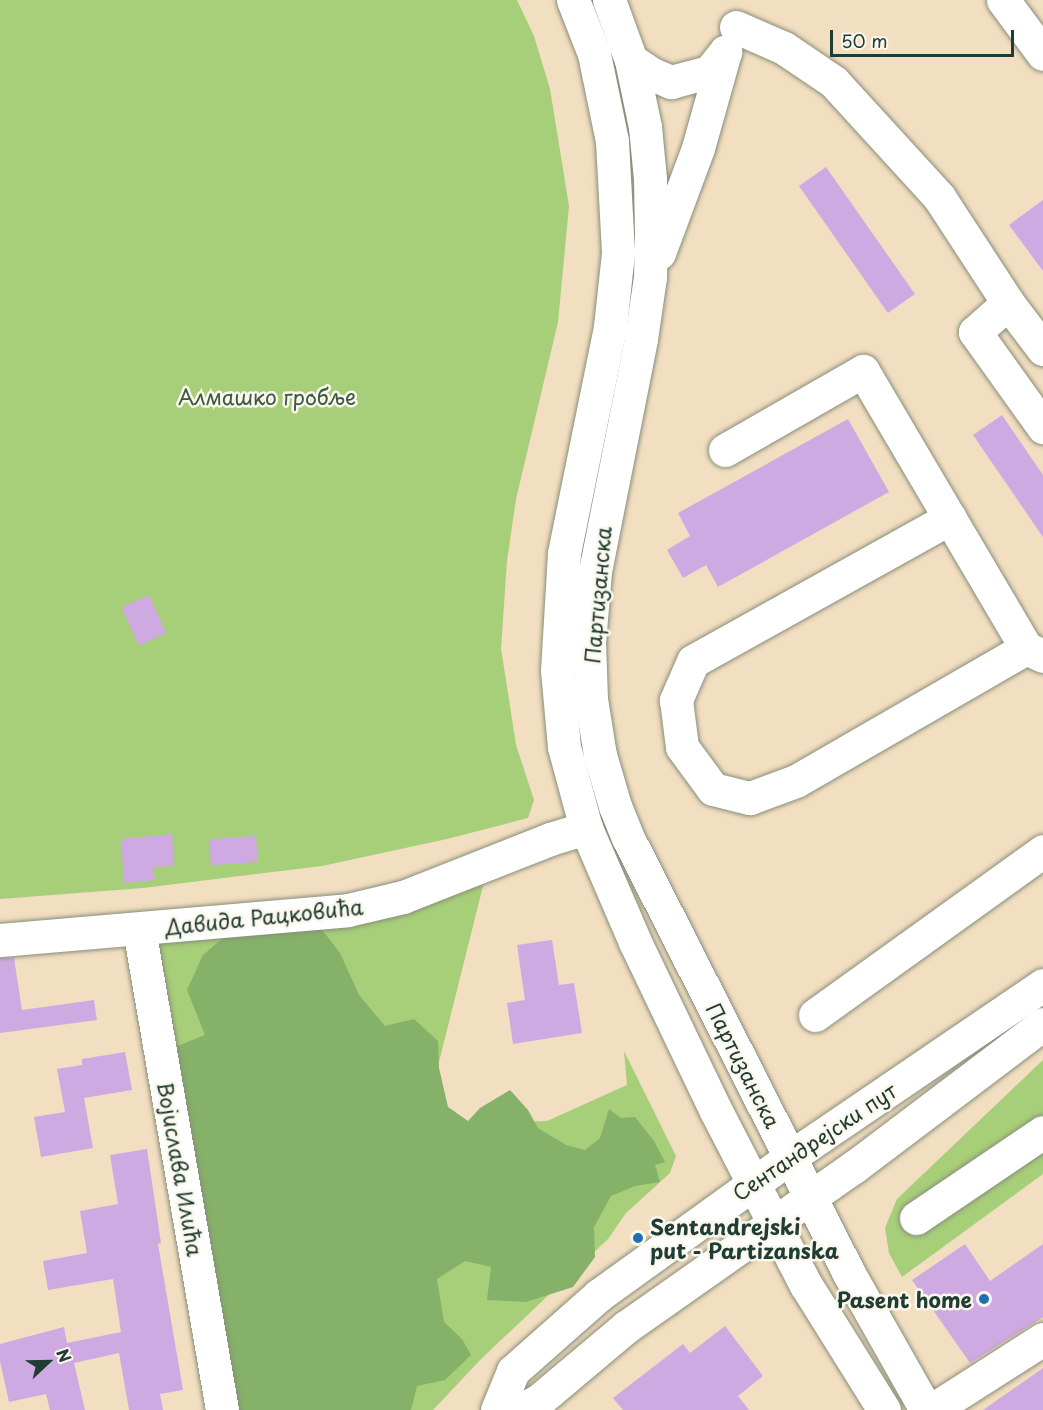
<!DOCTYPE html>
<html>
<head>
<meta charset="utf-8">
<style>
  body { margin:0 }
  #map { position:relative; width:1043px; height:1410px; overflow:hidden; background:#f2dec0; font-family:"Playpen Sans",sans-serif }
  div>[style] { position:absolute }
  .green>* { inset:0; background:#a7ce79 }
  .forest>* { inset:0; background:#85b169 }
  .building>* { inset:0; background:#cfaae2; transform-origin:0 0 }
  .roads { filter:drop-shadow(0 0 2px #888e7a) drop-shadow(0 0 2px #888e7a) }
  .minor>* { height:33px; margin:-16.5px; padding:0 16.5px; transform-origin:16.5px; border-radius:16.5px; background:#fff }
  .major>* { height:33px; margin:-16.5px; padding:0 16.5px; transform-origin:16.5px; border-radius:16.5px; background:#fff }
  .dots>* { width:16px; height:16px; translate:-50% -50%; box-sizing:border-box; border:3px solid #fbf7ec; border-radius:50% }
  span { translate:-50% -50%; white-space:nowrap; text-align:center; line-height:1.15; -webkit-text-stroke:5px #fbf7ec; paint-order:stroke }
  .park-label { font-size:21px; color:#3a5a42 }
  .street-label { font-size:21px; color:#1f3d34 }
  .poi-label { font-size:21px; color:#1f3d34; font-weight:700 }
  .left { translate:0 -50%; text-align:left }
  .right { translate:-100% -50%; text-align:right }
  .north { position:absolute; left:18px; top:1332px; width:60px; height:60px; -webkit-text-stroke:4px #fbf7ec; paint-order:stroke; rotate:68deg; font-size:16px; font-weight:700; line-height:24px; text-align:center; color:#1f3d34 }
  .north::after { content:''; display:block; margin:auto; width:21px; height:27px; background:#1f3d34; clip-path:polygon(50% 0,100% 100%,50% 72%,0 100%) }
  .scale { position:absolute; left:830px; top:30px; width:184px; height:27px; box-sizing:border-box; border:3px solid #1f3d34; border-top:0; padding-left:8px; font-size:18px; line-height:21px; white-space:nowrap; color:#1f3d34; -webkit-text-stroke:4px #fbf7ec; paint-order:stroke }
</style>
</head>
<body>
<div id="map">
  <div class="green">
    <i style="clip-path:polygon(0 0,517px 0,534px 36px,550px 89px,569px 206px,558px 322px,516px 499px,507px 561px,501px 648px,516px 745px,534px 800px,528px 818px,447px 839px,322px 866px,143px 888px,0 899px)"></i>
    <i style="clip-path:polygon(484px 882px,423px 1126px,547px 1121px,627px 1085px,624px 1051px,676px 1156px,670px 1173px,626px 1213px,608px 1239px,482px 1358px,433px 1410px,237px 1410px,158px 944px,319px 926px)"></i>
    <i style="clip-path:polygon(1043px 1060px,1043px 1174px,902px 1277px,889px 1253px,885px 1228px,897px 1199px)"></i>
  </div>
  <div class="forest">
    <i style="clip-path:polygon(319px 926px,340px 953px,359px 995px,385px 1026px,414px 1019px,438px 1041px,439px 1068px,448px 1107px,468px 1121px,480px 1108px,510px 1090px,528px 1110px,538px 1128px,566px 1145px,585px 1150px,600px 1138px,609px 1109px,621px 1118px,635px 1117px,654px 1141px,665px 1162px,655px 1165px,660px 1182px,635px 1186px,611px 1196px,594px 1227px,595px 1257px,573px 1287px,526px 1302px,487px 1300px,491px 1267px,465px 1261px,437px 1279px,444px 1322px,462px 1339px,471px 1355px,445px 1380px,417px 1386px,411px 1410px,237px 1410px,175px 1047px,205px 1035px,187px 990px,203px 955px,224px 937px)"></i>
  </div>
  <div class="building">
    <i style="left:826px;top:167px;width:155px;height:33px;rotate:55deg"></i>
    <i style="clip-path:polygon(1043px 200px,1043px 271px,1009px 225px)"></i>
    <i style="clip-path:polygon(1002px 415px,1043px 475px,1043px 537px,973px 435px)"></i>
    <i style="clip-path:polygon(848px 419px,889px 492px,718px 587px,706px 565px,683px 578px,667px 550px,690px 536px,678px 513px)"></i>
    <i style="left:149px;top:595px;width:42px;height:30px;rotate:66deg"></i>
    <i style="clip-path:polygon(172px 834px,174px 866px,153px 867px,155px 880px,124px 883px,121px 839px)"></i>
    <i style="left:256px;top:836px;width:26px;height:47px;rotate:86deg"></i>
    <i style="clip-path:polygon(552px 940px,559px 985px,574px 983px,582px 1033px,513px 1044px,507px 1003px,525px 1000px,517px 945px)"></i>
    <i style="clip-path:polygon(0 958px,14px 958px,22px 1010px,94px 1000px,97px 1020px,0 1033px)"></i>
    <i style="clip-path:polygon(125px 1052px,132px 1090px,84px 1098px,93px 1148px,41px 1157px,34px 1117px,65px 1112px,57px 1069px,82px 1065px,82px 1059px)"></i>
    <i style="clip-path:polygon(147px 1149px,161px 1243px,158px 1244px,183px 1390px,160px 1394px,163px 1410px,129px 1410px,119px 1353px,74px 1363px,85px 1410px,50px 1410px,46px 1394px,9px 1402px,0 1361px,0 1344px,64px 1327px,67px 1343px,121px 1332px,113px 1279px,48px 1290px,43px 1261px,87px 1253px,80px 1211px,118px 1204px,110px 1155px)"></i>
    <i style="clip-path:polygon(965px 1244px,990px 1281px,1043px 1244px,1043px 1317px,970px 1363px,912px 1280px)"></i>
    <i style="clip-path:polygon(725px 1326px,763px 1376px,738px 1396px,749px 1410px,623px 1410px,613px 1398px,683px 1344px,690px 1353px)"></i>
    <i style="clip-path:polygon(1043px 1368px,1043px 1410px,983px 1410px)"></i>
  </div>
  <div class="roads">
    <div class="minor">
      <i style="left:1003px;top:0;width:67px;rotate:53.5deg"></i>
      <i style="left:736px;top:27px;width:52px;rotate:23.6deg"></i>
      <i style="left:784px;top:48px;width:60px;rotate:34.2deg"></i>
      <i style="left:834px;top:82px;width:156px;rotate:47.6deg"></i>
      <i style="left:939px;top:197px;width:126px;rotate:56.9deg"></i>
      <i style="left:1008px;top:303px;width:58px;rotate:52.7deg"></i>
      <i style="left:1008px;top:303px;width:44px;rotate:138.7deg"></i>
      <i style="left:975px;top:332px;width:117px;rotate:54.4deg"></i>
      <i style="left:725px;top:450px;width:159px;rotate:-29.8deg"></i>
      <i style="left:863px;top:371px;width:321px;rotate:59.5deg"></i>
      <i style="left:1026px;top:648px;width:19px;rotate:25deg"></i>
      <i style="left:950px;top:518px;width:294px;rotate:150.9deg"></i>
      <i style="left:693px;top:661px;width:43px;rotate:113.6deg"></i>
      <i style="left:676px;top:700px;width:47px;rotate:82.7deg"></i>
      <i style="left:682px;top:747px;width:52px;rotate:53.6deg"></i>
      <i style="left:713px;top:789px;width:38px;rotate:14deg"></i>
      <i style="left:750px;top:798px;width:49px;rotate:-20.3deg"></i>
      <i style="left:796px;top:781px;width:266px;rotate:-30deg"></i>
      <i style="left:139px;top:929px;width:488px;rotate:80.2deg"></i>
      <i style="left:0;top:940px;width:349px;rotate:-4.9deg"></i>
      <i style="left:348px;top:910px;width:57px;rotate:-13.3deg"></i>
      <i style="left:403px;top:897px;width:158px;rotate:-21.5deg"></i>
      <i style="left:550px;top:839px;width:38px;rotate:-17deg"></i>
      <i style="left:815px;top:1015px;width:281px;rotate:-35.7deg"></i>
      <i style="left:916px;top:1218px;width:153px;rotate:-34.1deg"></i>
      <i style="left:932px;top:1410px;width:132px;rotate:-32.6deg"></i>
    </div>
    <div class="major">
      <i style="left:573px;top:0;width:58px;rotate:68.7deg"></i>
      <i style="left:594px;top:54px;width:89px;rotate:78.3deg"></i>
      <i style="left:612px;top:141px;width:112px;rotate:86.9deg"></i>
      <i style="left:618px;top:253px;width:74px;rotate:96.2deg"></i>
      <i style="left:610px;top:327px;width:231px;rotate:101.5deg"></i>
      <i style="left:564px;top:553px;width:117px;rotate:93.4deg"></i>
      <i style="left:557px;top:670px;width:77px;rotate:84.8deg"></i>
      <i style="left:564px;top:747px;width:84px;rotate:74.8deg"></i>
      <i style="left:586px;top:828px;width:124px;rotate:66.7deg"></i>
      <i style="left:635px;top:942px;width:187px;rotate:64.4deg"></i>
      <i style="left:716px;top:1111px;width:196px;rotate:62.7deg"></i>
      <i style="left:806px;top:1285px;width:147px;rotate:58deg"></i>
      <i style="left:609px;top:0;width:64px;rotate:69.9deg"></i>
      <i style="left:631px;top:60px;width:68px;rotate:78.2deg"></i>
      <i style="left:645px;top:127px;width:52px;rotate:84.5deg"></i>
      <i style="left:650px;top:179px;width:57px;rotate:89deg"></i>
      <i style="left:651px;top:236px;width:41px;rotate:91.4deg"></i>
      <i style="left:650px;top:277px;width:63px;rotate:98.3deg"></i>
      <i style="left:641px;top:339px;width:237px;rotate:101.2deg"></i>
      <i style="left:595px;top:571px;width:71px;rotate:94.8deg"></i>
      <i style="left:589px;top:642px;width:57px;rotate:88deg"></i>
      <i style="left:591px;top:699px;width:57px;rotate:80.9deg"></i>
      <i style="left:600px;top:755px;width:53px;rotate:73.6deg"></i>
      <i style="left:615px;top:806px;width:35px;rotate:68deg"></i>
      <i style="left:628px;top:838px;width:487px;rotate:63.1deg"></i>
      <i style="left:848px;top:1272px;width:159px;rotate:60.5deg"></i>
      <i style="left:631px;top:60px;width:25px;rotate:34deg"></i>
      <i style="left:652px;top:74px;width:21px;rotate:23deg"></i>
      <i style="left:671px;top:82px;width:39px;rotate:-15deg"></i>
      <i style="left:709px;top:72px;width:26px;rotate:-51deg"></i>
      <i style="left:659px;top:253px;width:112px;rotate:-69.6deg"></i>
      <i style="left:698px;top:148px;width:100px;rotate:-74.3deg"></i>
      <i style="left:497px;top:1410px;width:42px;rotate:-67.7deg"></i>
      <i style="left:513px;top:1371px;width:115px;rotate:-41.5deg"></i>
      <i style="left:599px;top:1295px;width:236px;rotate:-35.8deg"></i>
      <i style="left:790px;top:1157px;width:306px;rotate:-34.2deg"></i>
      <i style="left:520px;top:1410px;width:20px;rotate:-27deg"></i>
      <i style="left:538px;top:1401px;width:115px;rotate:-40.1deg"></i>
      <i style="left:626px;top:1327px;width:279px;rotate:-35.1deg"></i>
      <i style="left:854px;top:1167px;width:237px;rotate:-37.1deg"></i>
    </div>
  </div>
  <div class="dots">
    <i style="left:638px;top:1238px;background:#1f6fb2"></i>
    <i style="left:984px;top:1299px;background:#1f6fb2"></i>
  </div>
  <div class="park-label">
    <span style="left:267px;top:396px">Алмашко гробље</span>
  </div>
  <div class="street-label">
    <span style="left:597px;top:595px;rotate:-85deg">Партизанска</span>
    <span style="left:264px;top:916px;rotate:-6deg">Давида Рацковића</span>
    <span style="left:744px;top:1065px;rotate:63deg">Партизанска</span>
    <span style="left:814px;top:1141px;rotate:-34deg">Сентандрејски пут</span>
    <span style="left:181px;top:1169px;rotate:80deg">Војислава Илића</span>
  </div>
  <div class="poi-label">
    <span class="left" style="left:650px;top:1238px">Sentandrejski<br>put - Partizanska</span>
    <span class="right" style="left:972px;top:1299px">Pasent home</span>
  </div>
  <div class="north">N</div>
  <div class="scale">50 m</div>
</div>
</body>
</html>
